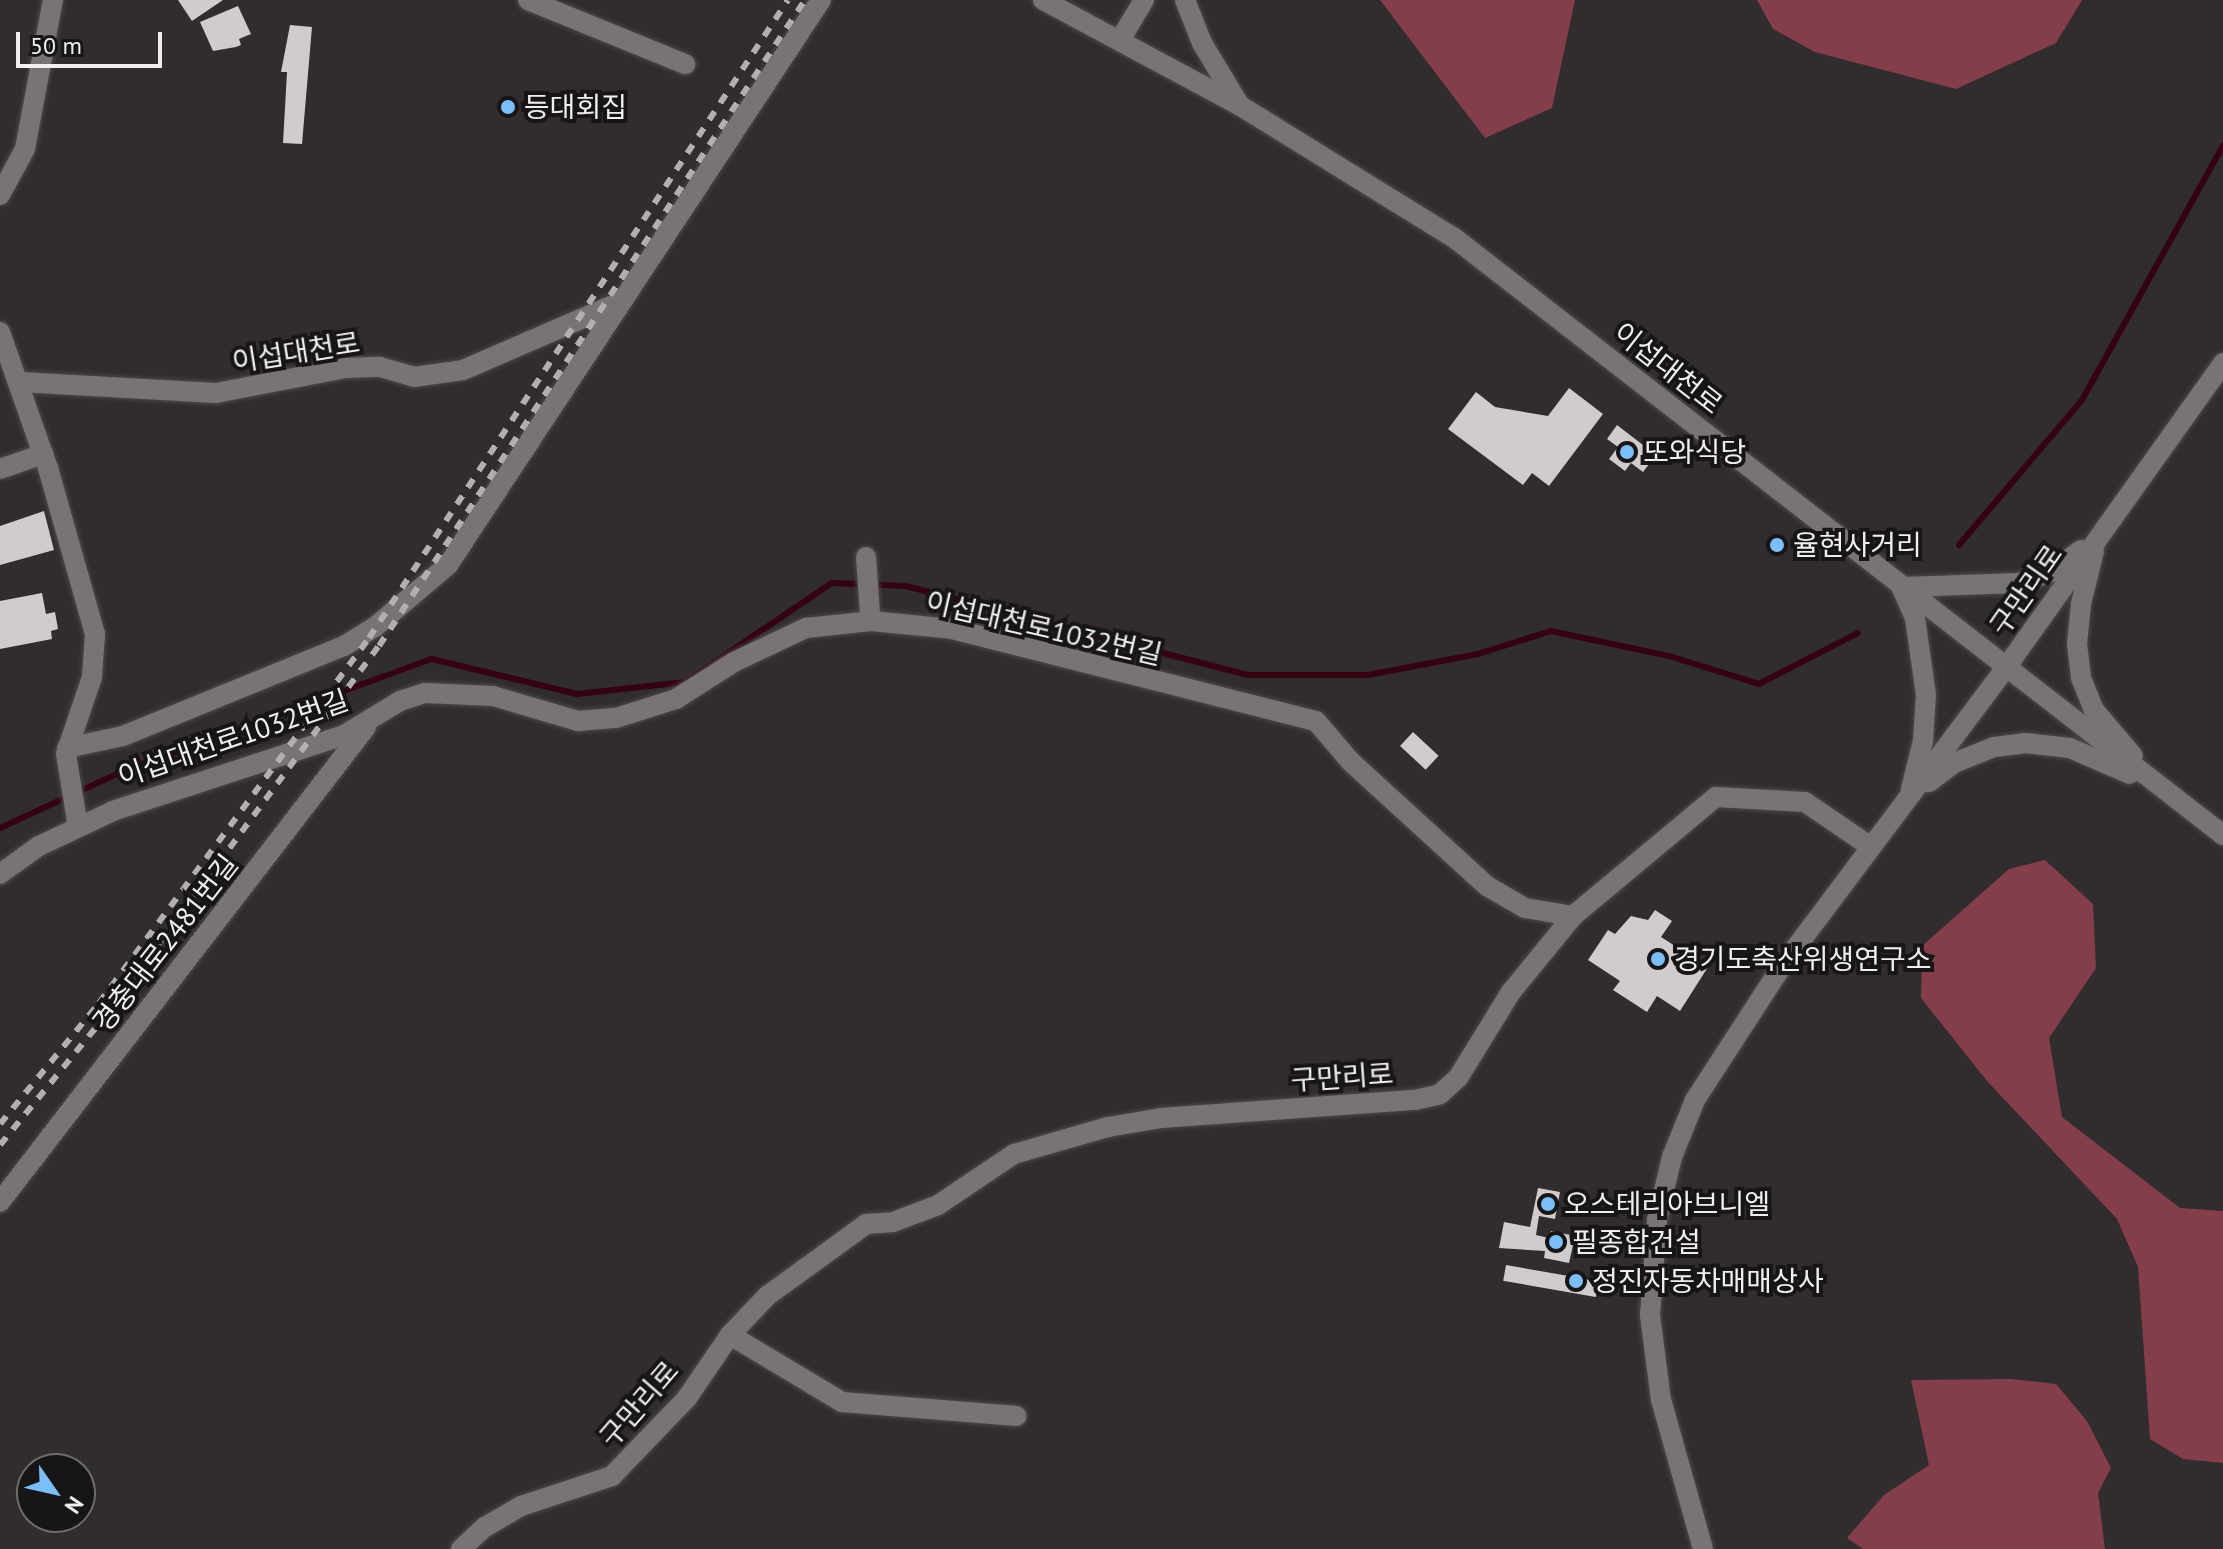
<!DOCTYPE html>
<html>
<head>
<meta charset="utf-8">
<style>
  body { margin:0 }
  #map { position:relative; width:2223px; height:1549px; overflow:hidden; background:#312c2d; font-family:"PT Sans","Noto Sans KR",sans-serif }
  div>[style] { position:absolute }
  .green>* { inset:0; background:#843d4b }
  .stream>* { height:6px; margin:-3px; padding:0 3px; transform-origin:3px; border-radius:3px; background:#350211 }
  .building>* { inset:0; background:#d2cbcc; transform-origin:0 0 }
  .roads { filter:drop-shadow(0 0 2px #4d4949) drop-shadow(0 0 2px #4d4949) }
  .minor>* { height:20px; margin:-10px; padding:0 10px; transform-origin:10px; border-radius:10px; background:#797374 }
  .rail>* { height:6px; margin-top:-3px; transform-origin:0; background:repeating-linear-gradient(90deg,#b2afaf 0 10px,transparent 0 20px) }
  .dots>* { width:22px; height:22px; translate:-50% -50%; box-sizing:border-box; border:4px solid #181516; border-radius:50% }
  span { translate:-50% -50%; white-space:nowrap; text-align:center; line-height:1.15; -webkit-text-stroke:8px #181516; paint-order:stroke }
  .poi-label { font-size:28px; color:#f1eeee }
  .left { translate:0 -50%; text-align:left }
  .street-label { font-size:28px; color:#f1eeee }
  .north { position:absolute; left:16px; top:1453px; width:80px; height:80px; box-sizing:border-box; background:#181516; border:2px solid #6f6c6c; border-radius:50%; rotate:124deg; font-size:22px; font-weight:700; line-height:32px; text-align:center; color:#f1eeee }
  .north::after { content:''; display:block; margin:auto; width:28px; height:36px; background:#7cbef9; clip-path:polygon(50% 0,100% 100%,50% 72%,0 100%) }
  .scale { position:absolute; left:16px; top:32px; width:146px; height:36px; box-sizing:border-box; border:4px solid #f1eeee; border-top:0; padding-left:10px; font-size:24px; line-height:28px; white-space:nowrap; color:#f1eeee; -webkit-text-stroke:6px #181516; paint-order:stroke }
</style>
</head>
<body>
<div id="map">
  <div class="green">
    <i style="clip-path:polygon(1380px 0,1575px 0,1552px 108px,1485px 138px)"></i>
    <i style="clip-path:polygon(1757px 0,2082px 0,2056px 43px,1956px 89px,1815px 52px,1773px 29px)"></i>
    <i style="clip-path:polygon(2045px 860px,2093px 904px,2096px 968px,2049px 1038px,2062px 1117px,2180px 1208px,2223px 1211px,2223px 1463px,2183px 1459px,2150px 1439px,2138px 1267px,2117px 1219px,1987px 1081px,1921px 998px,1922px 946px,2009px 869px)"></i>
    <i style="clip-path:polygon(2011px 1379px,2056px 1384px,2087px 1421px,2111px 1468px,2098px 1493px,2105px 1549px,1863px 1549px,1847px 1538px,1884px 1495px,1929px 1465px,1911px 1380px)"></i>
  </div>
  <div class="stream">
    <i style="left:1959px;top:545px;width:190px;rotate:-49.7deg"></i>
    <i style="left:2082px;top:400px;width:291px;rotate:-61deg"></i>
    <i style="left:0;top:828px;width:133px;rotate:-24.8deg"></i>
    <i style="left:121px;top:772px;width:331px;rotate:-20deg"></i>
    <i style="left:432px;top:659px;width:149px;rotate:13.6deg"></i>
    <i style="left:577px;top:694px;width:109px;rotate:-6.3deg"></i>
    <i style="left:685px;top:682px;width:177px;rotate:-34deg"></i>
    <i style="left:832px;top:583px;width:74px;rotate:2.3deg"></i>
    <i style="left:906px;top:586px;width:352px;rotate:14.6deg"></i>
    <i style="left:1247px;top:675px;width:121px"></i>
    <i style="left:1368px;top:675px;width:112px;rotate:-10.8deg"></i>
    <i style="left:1478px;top:654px;width:77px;rotate:-17.5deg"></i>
    <i style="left:1551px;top:631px;width:121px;rotate:12deg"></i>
    <i style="left:1669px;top:656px;width:94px;rotate:17.3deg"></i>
    <i style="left:1759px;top:684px;width:111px;rotate:-27.3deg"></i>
  </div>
  <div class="building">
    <i style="clip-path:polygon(178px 0,223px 0,192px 21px)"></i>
    <i style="clip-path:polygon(238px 6px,251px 34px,239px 39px,241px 45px,236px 47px,213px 51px,200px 22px)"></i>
    <i style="clip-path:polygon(290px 25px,312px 27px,302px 144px,283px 143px,287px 72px,281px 72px)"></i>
    <i style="clip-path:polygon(1569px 388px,1603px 414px,1549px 486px,1532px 473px,1523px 485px,1448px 429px,1476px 392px,1495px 407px,1548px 416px)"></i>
    <i style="clip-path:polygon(1617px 425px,1656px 455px,1643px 472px,1631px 463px,1625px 471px,1609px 459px,1618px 447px,1607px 439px)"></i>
    <i style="clip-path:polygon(44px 511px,54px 550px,0 565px,0 526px)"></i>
    <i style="clip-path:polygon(42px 593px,46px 614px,55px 612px,58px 629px,51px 631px,52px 639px,0 649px,0 601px)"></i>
    <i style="left:1413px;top:732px;width:35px;height:19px;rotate:43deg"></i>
    <i style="clip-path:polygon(1655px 910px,1672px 921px,1661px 937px,1708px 967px,1680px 1011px,1657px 996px,1647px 1012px,1613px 990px,1620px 981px,1588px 960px,1608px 930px,1615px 934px,1631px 916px,1648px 920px)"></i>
    <i style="clip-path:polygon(1538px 1188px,1560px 1192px,1555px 1219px,1539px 1216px,1536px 1235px,1549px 1238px,1551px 1231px,1575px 1236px,1569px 1263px,1544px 1258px,1545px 1251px,1499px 1248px,1504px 1222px,1530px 1227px)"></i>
    <i style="left:1506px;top:1265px;width:94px;height:16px;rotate:10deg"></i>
  </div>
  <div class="roads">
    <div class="minor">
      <i style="left:528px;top:0;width:170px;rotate:22.2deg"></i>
      <i style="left:1043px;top:0;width:222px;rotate:28.2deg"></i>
      <i style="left:1239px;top:105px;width:251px;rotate:31.7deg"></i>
      <i style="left:1453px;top:237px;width:975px;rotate:37.83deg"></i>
      <i style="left:1185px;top:0;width:46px;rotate:68.4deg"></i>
      <i style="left:1202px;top:43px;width:68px;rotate:58.9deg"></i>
      <i style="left:1120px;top:40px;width:47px;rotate:-59deg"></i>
      <i style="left:0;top:195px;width:52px;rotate:-61.5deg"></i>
      <i style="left:25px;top:149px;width:152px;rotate:-79.4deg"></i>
      <i style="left:0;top:332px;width:144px;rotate:70.6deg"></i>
      <i style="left:48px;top:468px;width:173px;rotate:74.2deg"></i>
      <i style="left:95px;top:634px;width:43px;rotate:94deg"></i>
      <i style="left:92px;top:677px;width:81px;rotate:108.7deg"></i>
      <i style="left:66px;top:754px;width:74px;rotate:80.7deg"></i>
      <i style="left:20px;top:382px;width:196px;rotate:3.2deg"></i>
      <i style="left:216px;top:393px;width:132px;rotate:-10.9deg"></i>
      <i style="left:346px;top:368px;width:34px;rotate:-2deg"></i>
      <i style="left:380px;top:367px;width:35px;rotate:16deg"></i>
      <i style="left:414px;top:377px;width:49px;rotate:-8.1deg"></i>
      <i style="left:463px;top:370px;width:163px;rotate:-23.4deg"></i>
      <i style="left:0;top:469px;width:46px;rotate:-19.2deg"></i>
      <i style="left:2094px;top:551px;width:55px;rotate:103.8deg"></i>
      <i style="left:2081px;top:604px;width:40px;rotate:95.7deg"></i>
      <i style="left:2077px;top:644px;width:34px;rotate:83deg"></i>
      <i style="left:2081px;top:678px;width:35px;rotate:68deg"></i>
      <i style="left:2094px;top:710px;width:60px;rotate:49.7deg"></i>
      <i style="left:866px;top:557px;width:57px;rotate:86deg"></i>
      <i style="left:67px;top:748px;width:57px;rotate:-12.1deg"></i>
      <i style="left:123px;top:736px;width:239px;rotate:-22.2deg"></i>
      <i style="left:344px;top:646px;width:36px;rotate:-32deg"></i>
      <i style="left:375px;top:627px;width:96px;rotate:-40.3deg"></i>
      <i style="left:448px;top:565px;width:677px;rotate:-56.57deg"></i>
      <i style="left:1929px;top:782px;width:31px;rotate:-37deg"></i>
      <i style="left:1954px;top:763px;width:43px;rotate:-21.8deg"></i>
      <i style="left:1994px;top:747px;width:31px;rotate:-7deg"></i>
      <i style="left:2025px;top:743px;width:45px;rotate:6.3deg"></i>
      <i style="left:2070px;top:748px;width:65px;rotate:23.4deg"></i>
      <i style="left:1911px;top:789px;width:49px;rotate:-76deg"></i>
      <i style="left:1923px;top:741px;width:46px;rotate:-86.3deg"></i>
      <i style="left:1926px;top:695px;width:78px;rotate:-98.1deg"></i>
      <i style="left:1915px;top:618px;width:34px;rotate:-114deg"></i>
      <i style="left:1901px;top:587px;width:119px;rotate:-1.9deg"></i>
      <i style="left:2020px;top:583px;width:35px;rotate:-20deg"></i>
      <i style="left:2053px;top:571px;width:35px;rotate:-37deg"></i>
      <i style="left:0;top:874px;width:48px;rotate:-35.7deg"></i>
      <i style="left:39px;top:846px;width:82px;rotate:-25.3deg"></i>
      <i style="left:113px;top:811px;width:243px;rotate:-18.2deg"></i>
      <i style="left:344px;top:735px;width:66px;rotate:-31.3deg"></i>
      <i style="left:400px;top:701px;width:26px;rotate:-18deg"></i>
      <i style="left:425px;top:693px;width:68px;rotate:2.5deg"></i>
      <i style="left:493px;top:696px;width:89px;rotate:16.4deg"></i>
      <i style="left:578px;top:721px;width:38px;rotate:-5deg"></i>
      <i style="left:616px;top:718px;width:63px;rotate:-17.6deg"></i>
      <i style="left:676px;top:699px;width:69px;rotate:-32.5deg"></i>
      <i style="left:734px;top:662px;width:80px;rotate:-25.3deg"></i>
      <i style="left:806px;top:628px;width:65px;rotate:-6.1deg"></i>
      <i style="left:871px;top:621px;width:81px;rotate:5.6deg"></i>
      <i style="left:952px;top:629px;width:375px;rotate:14.2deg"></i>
      <i style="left:1316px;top:721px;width:52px;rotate:49.6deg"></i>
      <i style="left:1350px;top:761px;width:185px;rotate:42.4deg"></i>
      <i style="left:1487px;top:886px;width:44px;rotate:30.1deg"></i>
      <i style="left:1525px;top:908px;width:49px;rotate:9.5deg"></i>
      <i style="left:0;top:1202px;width:600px;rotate:-52.38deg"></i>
      <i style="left:730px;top:1335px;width:131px;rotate:30.9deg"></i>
      <i style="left:842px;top:1402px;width:175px;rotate:4.6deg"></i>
      <i style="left:461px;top:1549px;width:33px;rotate:-43deg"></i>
      <i style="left:485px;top:1527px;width:42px;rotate:-30.3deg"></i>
      <i style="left:521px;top:1506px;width:96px;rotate:-18.2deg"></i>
      <i style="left:612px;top:1476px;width:108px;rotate:-46.1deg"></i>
      <i style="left:687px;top:1398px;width:76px;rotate:-55.7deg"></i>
      <i style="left:730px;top:1335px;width:54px;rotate:-46.5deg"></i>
      <i style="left:767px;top:1296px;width:122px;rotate:-36deg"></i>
      <i style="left:866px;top:1224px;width:27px;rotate:-4deg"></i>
      <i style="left:893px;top:1222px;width:48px;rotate:-20.7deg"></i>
      <i style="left:938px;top:1205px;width:92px;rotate:-33.9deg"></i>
      <i style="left:1014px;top:1154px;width:98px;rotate:-16deg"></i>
      <i style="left:1108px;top:1127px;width:54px;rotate:-9.6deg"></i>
      <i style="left:1161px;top:1118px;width:255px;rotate:-4.1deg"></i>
      <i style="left:1415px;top:1100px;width:26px;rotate:-13deg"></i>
      <i style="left:1440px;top:1094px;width:24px;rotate:-42deg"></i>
      <i style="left:1458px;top:1078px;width:101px;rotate:-58.4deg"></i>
      <i style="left:1511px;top:992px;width:98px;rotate:-50.8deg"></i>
      <i style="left:1573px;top:916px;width:186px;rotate:-39.8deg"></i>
      <i style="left:1716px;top:797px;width:89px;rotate:3.2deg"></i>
      <i style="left:1805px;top:802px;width:80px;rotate:34.3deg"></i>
      <i style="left:1703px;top:1549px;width:155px;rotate:-105.7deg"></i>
      <i style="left:1661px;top:1400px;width:86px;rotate:-97.4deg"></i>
      <i style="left:1650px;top:1315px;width:95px;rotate:-85.8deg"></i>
      <i style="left:1657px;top:1220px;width:65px;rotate:-76.6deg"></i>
      <i style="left:1672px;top:1157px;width:61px;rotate:-68deg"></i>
      <i style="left:1695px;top:1100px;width:160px;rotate:-57deg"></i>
      <i style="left:1782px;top:966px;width:371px;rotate:-53.1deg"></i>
      <i style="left:2005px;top:669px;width:376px;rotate:-54.5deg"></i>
    </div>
  </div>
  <div class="rail">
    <i style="left:0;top:1124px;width:156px;rotate:-50.7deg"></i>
    <i style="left:99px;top:1003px;width:454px;rotate:-53.5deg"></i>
    <i style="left:369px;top:638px;width:763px;rotate:-56.71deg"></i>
    <i style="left:0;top:1145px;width:176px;rotate:-50.8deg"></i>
    <i style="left:111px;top:1009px;width:451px;rotate:-53.6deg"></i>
    <i style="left:379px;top:646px;width:774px;rotate:-56.6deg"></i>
  </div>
  <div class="dots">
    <i style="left:508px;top:107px;background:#7cbef9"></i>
    <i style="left:1627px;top:452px;background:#7cbef9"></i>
    <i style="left:1777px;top:545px;background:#7cbef9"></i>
    <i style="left:1658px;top:959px;background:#7cbef9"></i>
    <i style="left:1548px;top:1204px;background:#7cbef9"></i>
    <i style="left:1556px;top:1242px;background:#7cbef9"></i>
    <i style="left:1576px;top:1281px;background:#7cbef9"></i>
  </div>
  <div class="poi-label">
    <span class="left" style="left:524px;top:107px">등대회집</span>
    <span class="left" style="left:1643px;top:452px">또와식당</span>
    <span class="left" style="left:1793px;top:545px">율현사거리</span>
    <span class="left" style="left:1674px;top:959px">경기도축산위생연구소</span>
    <span class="left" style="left:1564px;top:1204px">오스테리아브니엘</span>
    <span class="left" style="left:1572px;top:1242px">필종합건설</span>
    <span class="left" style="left:1592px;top:1281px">정진자동차매매상사</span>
  </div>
  <div class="street-label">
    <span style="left:296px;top:352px;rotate:-9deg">이섭대천로</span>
    <span style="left:1668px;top:368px;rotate:38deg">이섭대천로</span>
    <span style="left:2026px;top:590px;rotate:-55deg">구만리로</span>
    <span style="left:1044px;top:628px;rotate:13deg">이섭대천로1032번길</span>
    <span style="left:233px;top:738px;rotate:-19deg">이섭대천로1032번길</span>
    <span style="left:165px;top:943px;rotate:-52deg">경충대로2481번길</span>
    <span style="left:1342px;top:1077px;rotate:-4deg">구만리로</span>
    <span style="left:639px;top:1404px;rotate:-49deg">구만리로</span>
  </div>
  <div class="north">N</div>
  <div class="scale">50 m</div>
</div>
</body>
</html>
